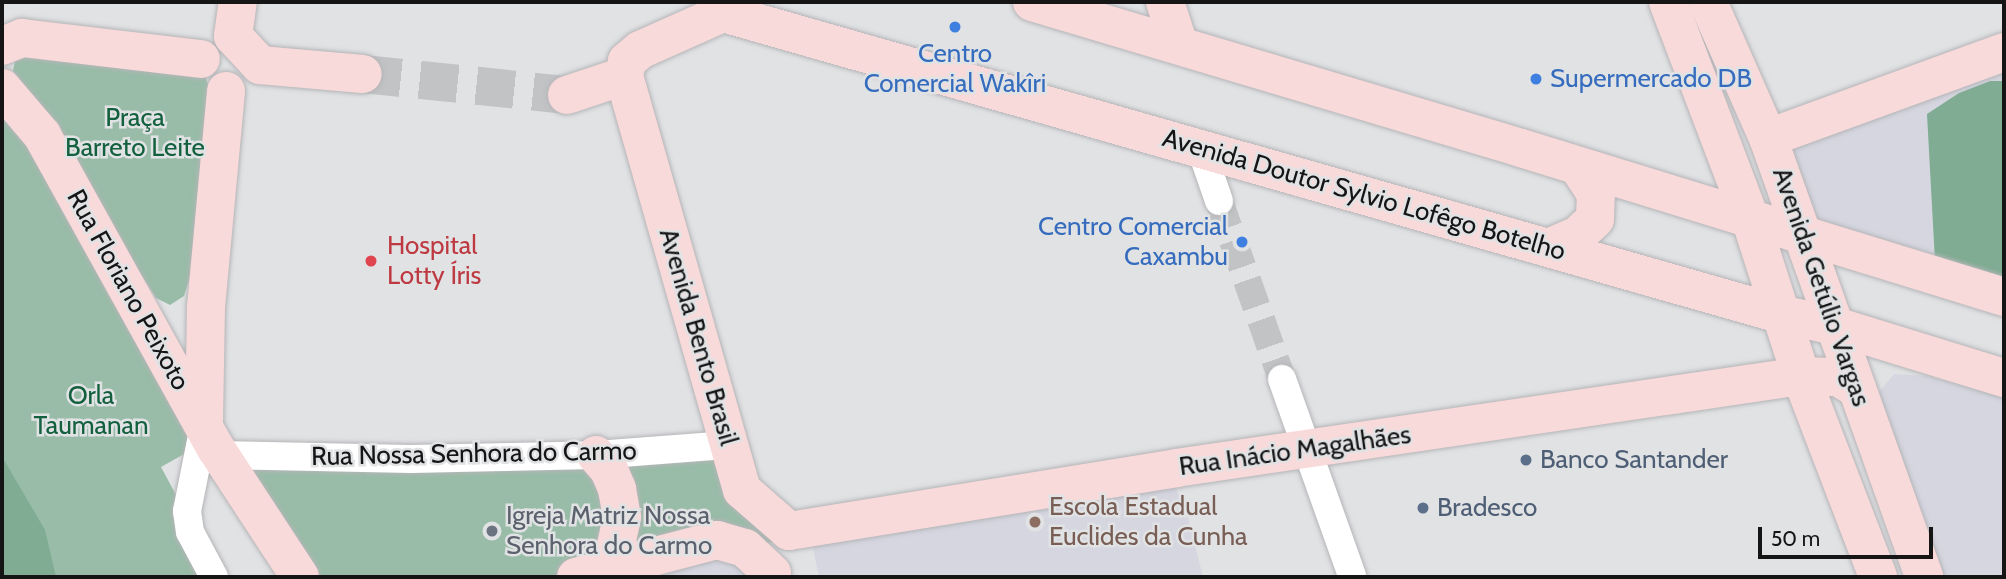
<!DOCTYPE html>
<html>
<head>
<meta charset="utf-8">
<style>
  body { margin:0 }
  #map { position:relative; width:2006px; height:579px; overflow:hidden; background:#e1e2e4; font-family:Cabin,sans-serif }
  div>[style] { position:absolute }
  .built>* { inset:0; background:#d5d6e0 }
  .green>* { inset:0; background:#98bca7 }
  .forest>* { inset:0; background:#7fac92 }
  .street-tunnel>* { height:28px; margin-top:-14px; transform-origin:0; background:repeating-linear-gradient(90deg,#c2c3c5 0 28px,transparent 0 42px) }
  .secondary-tunnel>* { height:38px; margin-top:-19px; transform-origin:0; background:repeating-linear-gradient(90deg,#c2c3c5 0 38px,transparent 0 57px) }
  .roads { filter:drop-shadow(0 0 2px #b5b5b8) drop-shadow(0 0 2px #b5b5b8) }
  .street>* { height:28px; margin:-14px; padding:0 14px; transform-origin:14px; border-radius:14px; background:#fff }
  .secondary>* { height:38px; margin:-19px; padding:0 19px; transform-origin:19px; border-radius:19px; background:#f9dada }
  .dots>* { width:19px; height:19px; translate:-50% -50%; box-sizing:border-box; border:4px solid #e1e2e4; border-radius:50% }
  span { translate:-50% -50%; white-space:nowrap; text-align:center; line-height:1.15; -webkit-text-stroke:5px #e1e2e4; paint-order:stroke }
  .shop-label { font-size:26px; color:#366cbe }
  .left { translate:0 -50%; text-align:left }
  .right { translate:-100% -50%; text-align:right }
  .park-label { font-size:26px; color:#12603e }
  .street-label { font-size:26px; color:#151516 }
  .health-label { font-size:26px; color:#be3a42 }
  .service-label { font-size:26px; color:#4e5e75 }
  .education-label { font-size:26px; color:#785e54 }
  .worship-label { font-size:26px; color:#5b616d }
  .frame { position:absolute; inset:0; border:4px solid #151516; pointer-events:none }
  .scale { position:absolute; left:1758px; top:527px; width:175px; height:32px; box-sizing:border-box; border:4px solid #151516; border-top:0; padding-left:9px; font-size:21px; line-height:24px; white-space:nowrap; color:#151516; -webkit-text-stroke:5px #e1e2e4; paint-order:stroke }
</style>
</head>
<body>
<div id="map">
  <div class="built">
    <i style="clip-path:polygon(2004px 63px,2004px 289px,1821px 222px,1795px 193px,1792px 147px)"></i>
    <i style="clip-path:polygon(1894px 374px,1926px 376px,2004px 396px,2004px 577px,1942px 577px,1878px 393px)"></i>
    <i style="clip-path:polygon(1169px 474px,1186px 510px,1203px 577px,819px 577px,810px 534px)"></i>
    <i style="clip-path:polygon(752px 549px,783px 577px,614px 577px)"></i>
  </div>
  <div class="green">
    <i style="clip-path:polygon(16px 55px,205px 76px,211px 93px,191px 274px,184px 296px,170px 305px,156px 298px,13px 71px)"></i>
    <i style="clip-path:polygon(2px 89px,209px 440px,161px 467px,220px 577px,2px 577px)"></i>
    <i style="clip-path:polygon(744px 441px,757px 487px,810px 534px,608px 577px,309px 577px,248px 465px)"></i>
  </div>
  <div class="forest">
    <i style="clip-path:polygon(1990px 81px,2004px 81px,2004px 289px,1935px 261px,1927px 114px,1959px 93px)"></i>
    <i style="clip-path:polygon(2px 449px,4px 460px,45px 530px,56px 577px,2px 577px)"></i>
  </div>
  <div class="street-tunnel">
    <i style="left:1219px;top:201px;width:189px;rotate:70.5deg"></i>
  </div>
  <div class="secondary-tunnel">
    <i style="left:363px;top:74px;width:205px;rotate:5.9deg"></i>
  </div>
  <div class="roads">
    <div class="street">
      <i style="left:1201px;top:149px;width:55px;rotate:70.9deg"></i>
      <i style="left:1282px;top:379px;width:209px;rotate:70.4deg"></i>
      <i style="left:204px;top:426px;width:87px;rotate:101.3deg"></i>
      <i style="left:187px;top:511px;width:21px;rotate:82deg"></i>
      <i style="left:190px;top:532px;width:51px;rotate:61.9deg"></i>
      <i style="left:220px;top:455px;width:191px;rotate:1.2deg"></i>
      <i style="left:411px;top:459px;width:185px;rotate:-1.2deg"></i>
      <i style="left:596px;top:455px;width:131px;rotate:-4.4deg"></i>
    </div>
    <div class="secondary">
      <i style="left:1032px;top:2px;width:510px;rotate:16.62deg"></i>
      <i style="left:1521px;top:148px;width:505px;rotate:17.14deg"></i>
      <i style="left:1165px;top:2px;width:45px;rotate:72deg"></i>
      <i style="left:1668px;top:2px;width:231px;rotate:69.2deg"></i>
      <i style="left:1750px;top:218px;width:166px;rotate:72.1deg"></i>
      <i style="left:1801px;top:376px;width:215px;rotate:69deg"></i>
      <i style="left:1708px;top:2px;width:149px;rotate:66.2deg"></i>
      <i style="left:1768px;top:138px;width:466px;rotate:70.4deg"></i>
      <i style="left:233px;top:36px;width:40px;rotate:47deg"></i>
      <i style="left:233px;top:36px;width:34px;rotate:-82deg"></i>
      <i style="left:2px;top:46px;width:22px;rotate:-22deg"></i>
      <i style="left:22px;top:38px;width:180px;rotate:6.7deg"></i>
      <i style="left:260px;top:65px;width:103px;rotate:5deg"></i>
      <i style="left:2px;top:88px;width:62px;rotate:49.6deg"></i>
      <i style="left:42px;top:135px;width:357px;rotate:61deg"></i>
      <i style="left:215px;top:447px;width:155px;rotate:56.8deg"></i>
      <i style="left:567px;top:95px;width:60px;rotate:-18.4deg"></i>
      <i style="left:1768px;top:138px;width:251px;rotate:-20deg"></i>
      <i style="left:1548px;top:248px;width:33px;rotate:-23deg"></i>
      <i style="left:1578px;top:235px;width:23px;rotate:-43deg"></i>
      <i style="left:1595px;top:219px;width:25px;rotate:-88deg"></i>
      <i style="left:1596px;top:194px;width:33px;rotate:-123deg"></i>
      <i style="left:204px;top:421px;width:114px;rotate:-89deg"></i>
      <i style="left:206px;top:307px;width:217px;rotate:-84.7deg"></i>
      <i style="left:596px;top:455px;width:20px;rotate:49deg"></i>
      <i style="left:609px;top:470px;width:21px;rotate:67deg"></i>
      <i style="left:617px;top:489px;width:28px;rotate:80deg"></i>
      <i style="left:622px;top:517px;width:29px;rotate:102deg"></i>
      <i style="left:616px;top:545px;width:25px;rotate:113deg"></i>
      <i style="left:789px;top:531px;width:62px;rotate:-138.9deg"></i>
      <i style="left:742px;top:490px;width:430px;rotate:-105.9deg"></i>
      <i style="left:624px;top:76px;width:15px;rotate:-79deg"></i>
      <i style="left:627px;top:61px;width:17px;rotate:-40deg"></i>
      <i style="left:640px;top:50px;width:91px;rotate:-24deg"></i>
      <i style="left:723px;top:13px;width:1099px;rotate:15.9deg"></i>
      <i style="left:1780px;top:314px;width:56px;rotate:12.3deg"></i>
      <i style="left:1835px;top:326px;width:177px;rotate:17.1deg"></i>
      <i style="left:789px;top:531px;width:392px;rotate:-9.2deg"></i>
      <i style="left:1176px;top:468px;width:632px;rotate:-8.37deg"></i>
      <i style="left:1801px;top:376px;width:37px;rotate:2deg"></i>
      <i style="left:1838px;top:377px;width:22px;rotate:32deg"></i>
      <i style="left:576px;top:577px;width:146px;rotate:-14.7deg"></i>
      <i style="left:717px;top:540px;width:29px;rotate:16deg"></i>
      <i style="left:745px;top:548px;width:37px;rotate:43deg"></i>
    </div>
  </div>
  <div class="dots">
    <i style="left:955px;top:27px;background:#3f7fe0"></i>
    <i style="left:1536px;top:79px;background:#3f7fe0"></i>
    <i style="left:1242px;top:242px;background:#3f7fe0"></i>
    <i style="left:371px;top:261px;background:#e0444e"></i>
    <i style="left:1526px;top:460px;background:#5c6f8a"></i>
    <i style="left:1423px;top:508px;background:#5c6f8a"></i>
    <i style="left:1035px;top:522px;background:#8d6e63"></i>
    <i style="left:492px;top:531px;background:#6b7280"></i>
  </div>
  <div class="shop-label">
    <span style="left:955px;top:69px">Centro<br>Comercial Wakîri</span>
    <span class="left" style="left:1550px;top:79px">Supermercado DB</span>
    <span class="right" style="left:1228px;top:242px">Centro Comercial<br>Caxambu</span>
  </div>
  <div class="park-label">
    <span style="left:135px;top:133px">Praça<br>Barreto Leite</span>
    <span style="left:91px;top:411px">Orla<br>Taumanan</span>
  </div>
  <div class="street-label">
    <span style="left:1364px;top:195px;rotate:16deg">Avenida Doutor Sylvio Lofêgo Botelho</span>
    <span style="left:1821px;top:287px;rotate:71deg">Avenida Getúlio Vargas</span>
    <span style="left:128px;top:290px;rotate:61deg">Rua Floriano Peixoto</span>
    <span style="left:698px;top:337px;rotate:74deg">Avenida Bento Brasil</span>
    <span style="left:1295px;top:451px;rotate:-8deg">Rua Inácio Magalhães</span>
    <span style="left:474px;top:454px;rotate:-1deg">Rua Nossa Senhora do Carmo</span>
  </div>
  <div class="health-label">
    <span class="left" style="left:387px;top:261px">Hospital<br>Lotty Íris</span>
  </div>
  <div class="service-label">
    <span class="left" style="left:1540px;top:460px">Banco Santander</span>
    <span class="left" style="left:1437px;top:508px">Bradesco</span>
  </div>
  <div class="education-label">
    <span class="left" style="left:1049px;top:522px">Escola Estadual<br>Euclides da Cunha</span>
  </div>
  <div class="worship-label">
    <span class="left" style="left:506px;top:531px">Igreja Matriz Nossa<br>Senhora do Carmo</span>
  </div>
  <div class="frame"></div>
  <div class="scale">50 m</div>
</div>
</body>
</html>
